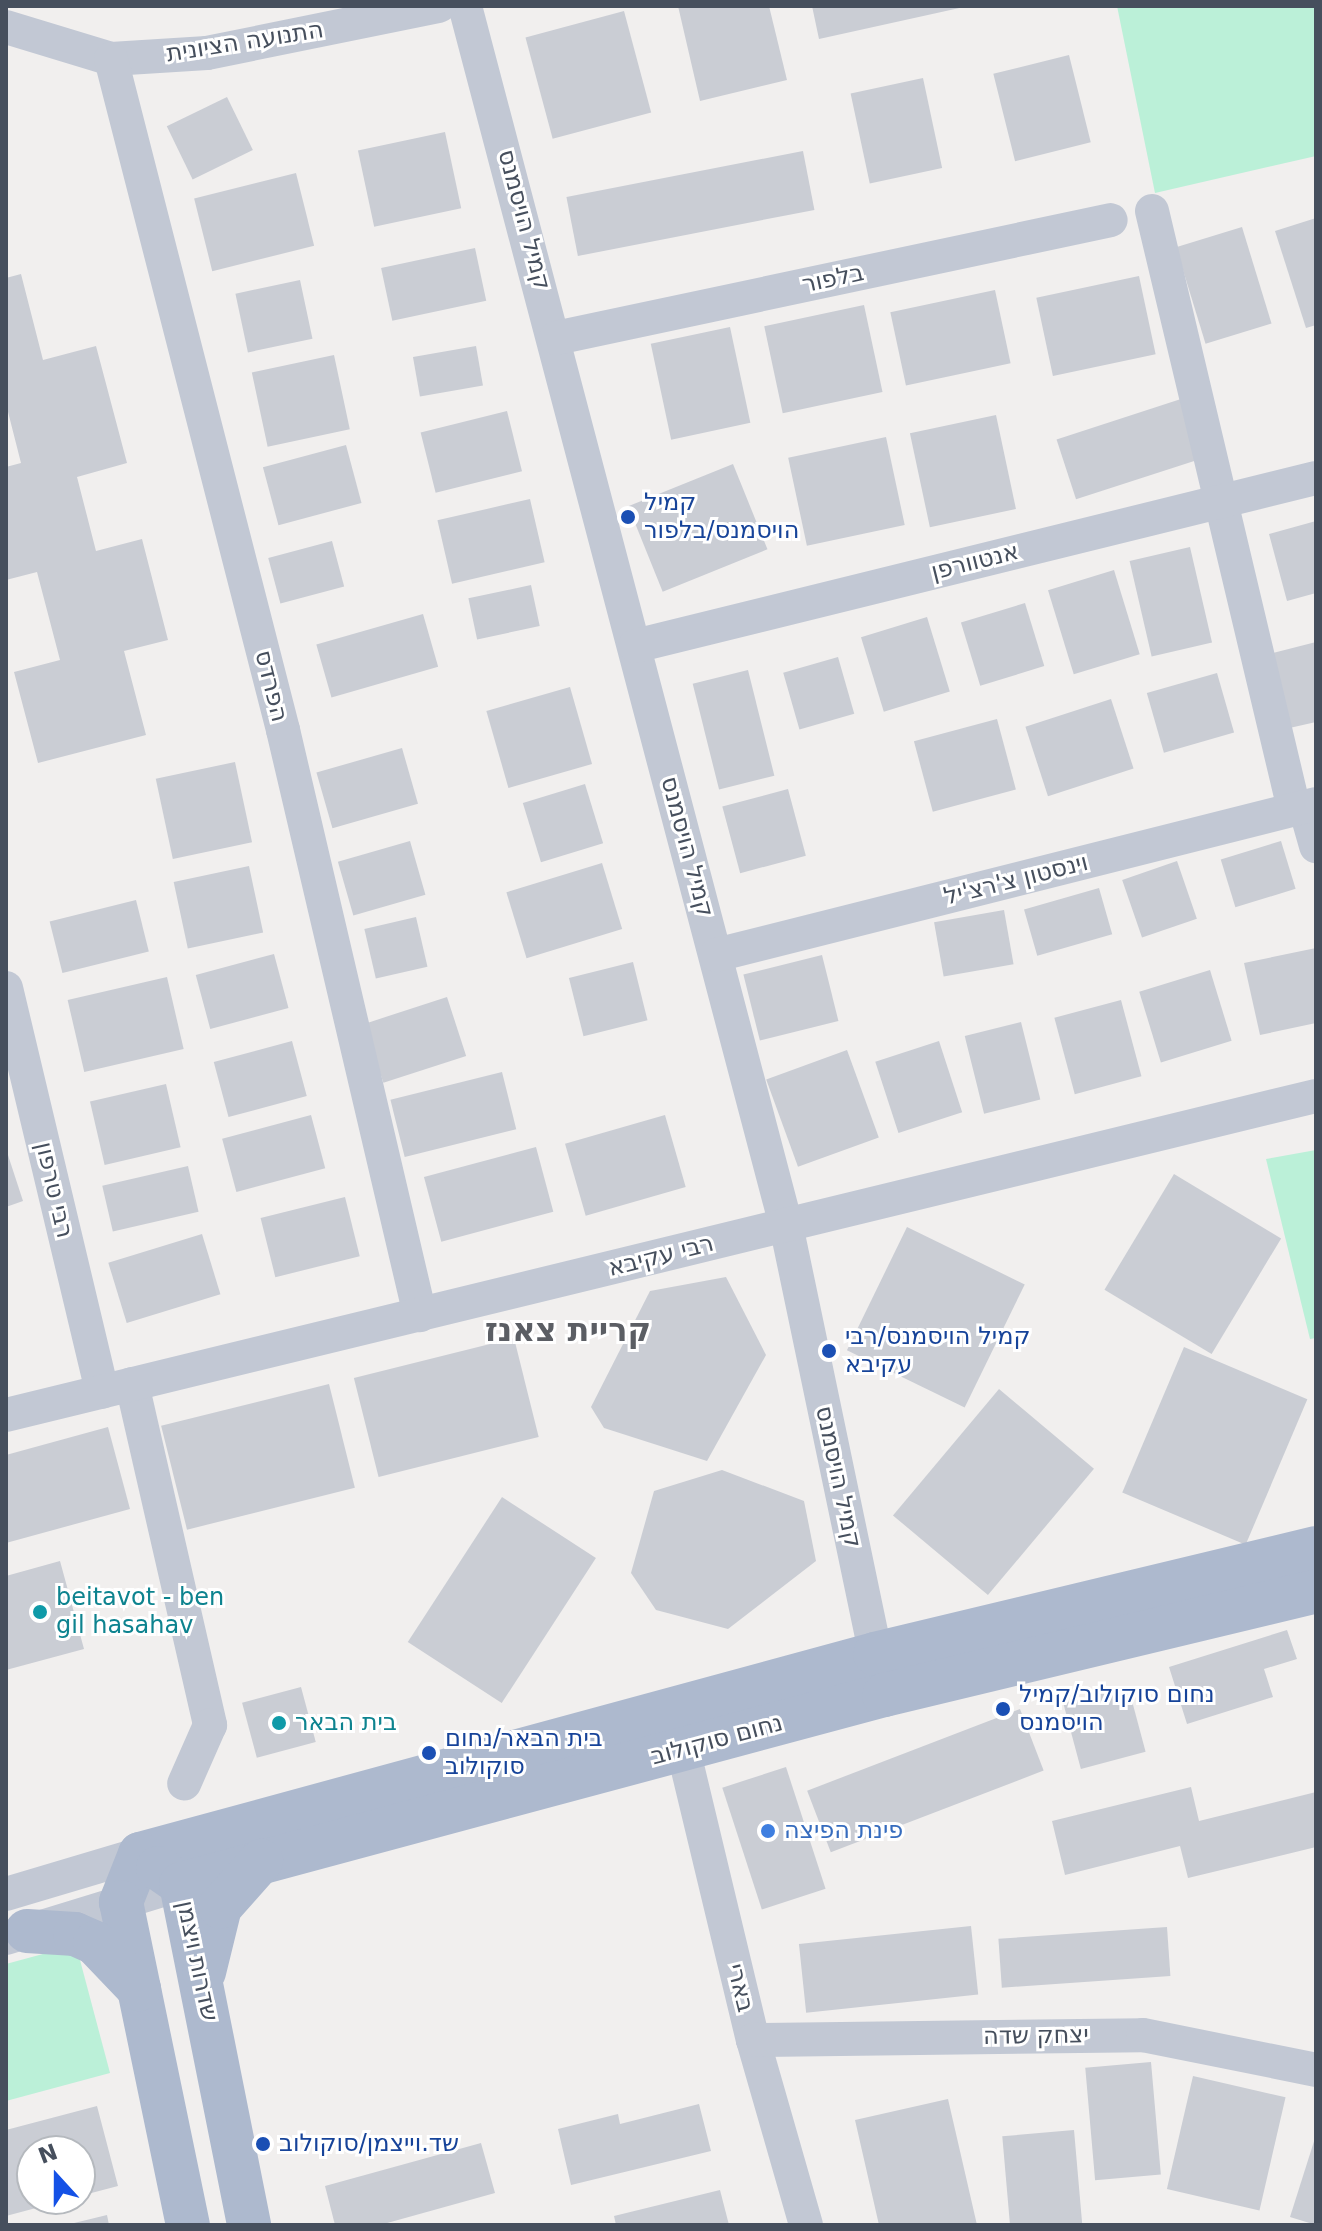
<!DOCTYPE html>
<html>
<head>
<meta charset="utf-8">
<style>
  body { margin:0 }
  #map { position:relative; width:1322px; height:2231px; overflow:hidden; background:#f1efee; font-family:"DejaVu Sans",Heebo,sans-serif }
  div>[style] { position:absolute }
  .green>* { inset:0; background:#bbf0d8 }
  .building>* { inset:0; background:#cacdd4; transform-origin:0 0 }
  .minor>* { height:34px; margin:-17px; padding:0 17px; transform-origin:17px; border-radius:17px; background:#c2c8d4 }
  .major>* { height:44px; margin:-22px; padding:0 22px; transform-origin:22px; border-radius:22px; background:#adb9ce }
  .dots>* { width:22px; height:22px; translate:-50% -50%; box-sizing:border-box; border:4px solid #fff; border-radius:50% }
  span { translate:-50% -50%; white-space:nowrap; text-align:center; line-height:1.15; -webkit-text-stroke:6px #fff; paint-order:stroke }
  .street-label { font-size:24px; color:#464f5d }
  .transit-label { font-size:24px; color:#164399 }
  .left { translate:0 -50%; text-align:left }
  .culture-label { font-size:24px; color:#0d838f }
  .shop-label { font-size:24px; color:#366cbe }
  .district-label { font-size:32px; color:#5b5e64; font-weight:700 }
  .frame { position:absolute; inset:0; border:8px solid #464f5d; pointer-events:none }
  .north { position:absolute; left:16px; top:2135px; width:80px; height:80px; box-sizing:border-box; background:#fff; border:2px solid #b5b9be; border-radius:50%; rotate:339deg; font-size:22px; font-weight:700; line-height:32px; text-align:center; color:#464f5d }
  .north::after { content:''; display:block; margin:auto; width:28px; height:36px; background:#1451e6; clip-path:polygon(50% 0,100% 100%,50% 72%,0 100%) }
</style>
</head>
<body>
<div id="map">
  <div class="green">
    <i style="clip-path:polygon(1117px 6px,1316px 6px,1316px 156px,1155px 193px)"></i>
    <i style="clip-path:polygon(1316px 1150px,1316px 1338px,1310px 1339px,1266px 1159px)"></i>
    <i style="clip-path:polygon(76px 1945px,110px 2073px,6px 2101px,6px 1964px)"></i>
  </div>
  <div class="building">
    <i style="clip-path:polygon(678px 6px,769px 6px,787px 80px,700px 101px)"></i>
    <i style="clip-path:polygon(812px 6px,964px 6px,964px 7px,819px 39px)"></i>
    <i style="left:624px;top:11px;width:105px;height:102px;rotate:75deg"></i>
    <i style="left:1069px;top:55px;width:90px;height:78px;rotate:76deg"></i>
    <i style="left:923px;top:78px;width:92px;height:74px;rotate:78deg"></i>
    <i style="left:227px;top:97px;width:59px;height:67px;rotate:64deg"></i>
    <i style="left:445px;top:132px;width:78px;height:89px;rotate:78deg"></i>
    <i style="left:803px;top:151px;width:60px;height:241px;rotate:79deg"></i>
    <i style="left:296px;top:173px;width:75px;height:105px;rotate:76deg"></i>
    <i style="clip-path:polygon(1316px 218px,1316px 325px,1306px 328px,1275px 231px)"></i>
    <i style="left:1242px;top:227px;width:101px;height:69px;rotate:73deg"></i>
    <i style="left:475px;top:248px;width:54px;height:96px;rotate:78deg"></i>
    <i style="clip-path:polygon(21px 274px,43px 360px,96px 346px,127px 463px,77px 477px,96px 551px,142px 539px,168px 640px,124px 651px,146px 735px,38px 763px,14px 672px,60px 660px,37px 572px,6px 580px,6px 467px,21px 463px,6px 404px,6px 278px)"></i>
    <i style="left:1139px;top:276px;width:80px;height:105px;rotate:78deg"></i>
    <i style="left:300px;top:280px;width:60px;height:66px;rotate:78deg"></i>
    <i style="left:995px;top:290px;width:75px;height:107px;rotate:78deg"></i>
    <i style="left:864px;top:305px;width:89px;height:102px;rotate:78deg"></i>
    <i style="left:730px;top:327px;width:98px;height:81px;rotate:78deg"></i>
    <i style="left:476px;top:346px;width:40px;height:64px;rotate:80deg"></i>
    <i style="left:334px;top:355px;width:76px;height:84px;rotate:78deg"></i>
    <i style="left:1184px;top:398px;width:63px;height:134px;rotate:72deg"></i>
    <i style="left:507px;top:411px;width:62px;height:89px;rotate:76deg"></i>
    <i style="left:996px;top:415px;width:96px;height:88px;rotate:78deg"></i>
    <i style="left:886px;top:437px;width:90px;height:100px;rotate:78deg"></i>
    <i style="left:346px;top:445px;width:60px;height:86px;rotate:75deg"></i>
    <i style="left:733px;top:464px;width:92px;height:113px;rotate:68deg"></i>
    <i style="left:530px;top:499px;width:65px;height:95px;rotate:77deg"></i>
    <i style="clip-path:polygon(1316px 521px,1316px 593px,1287px 601px,1269px 534px)"></i>
    <i style="left:332px;top:541px;width:47px;height:66px;rotate:75deg"></i>
    <i style="left:1190px;top:547px;width:98px;height:62px;rotate:77deg"></i>
    <i style="left:1114px;top:570px;width:88px;height:69px;rotate:73deg"></i>
    <i style="left:531px;top:585px;width:42px;height:64px;rotate:78deg"></i>
    <i style="left:1025px;top:603px;width:66px;height:67px;rotate:73deg"></i>
    <i style="left:423px;top:614px;width:55px;height:111px;rotate:74deg"></i>
    <i style="left:927px;top:617px;width:78px;height:69px;rotate:73deg"></i>
    <i style="clip-path:polygon(1316px 642px,1316px 722px,1285px 729px,1265px 655px)"></i>
    <i style="left:838px;top:657px;width:59px;height:57px;rotate:74deg"></i>
    <i style="left:748px;top:670px;width:109px;height:57px;rotate:76deg"></i>
    <i style="left:1217px;top:673px;width:62px;height:73px;rotate:74deg"></i>
    <i style="left:570px;top:687px;width:80px;height:87px;rotate:74deg"></i>
    <i style="left:1111px;top:699px;width:73px;height:90px;rotate:72deg"></i>
    <i style="left:997px;top:719px;width:73px;height:86px;rotate:75deg"></i>
    <i style="left:402px;top:748px;width:58px;height:89px;rotate:74deg"></i>
    <i style="left:235px;top:762px;width:82px;height:81px;rotate:78deg"></i>
    <i style="left:585px;top:784px;width:62px;height:65px;rotate:73deg"></i>
    <i style="left:788px;top:789px;width:69px;height:68px;rotate:75deg"></i>
    <i style="left:410px;top:841px;width:56px;height:75px;rotate:74deg"></i>
    <i style="left:1281px;top:841px;width:50px;height:63px;rotate:73deg"></i>
    <i style="left:1177px;top:861px;width:61px;height:58px;rotate:71deg"></i>
    <i style="left:602px;top:863px;width:69px;height:100px;rotate:73deg"></i>
    <i style="left:249px;top:866px;width:68px;height:77px;rotate:78deg"></i>
    <i style="left:1099px;top:888px;width:48px;height:78px;rotate:74deg"></i>
    <i style="left:136px;top:900px;width:53px;height:89px;rotate:76deg"></i>
    <i style="left:1004px;top:910px;width:55px;height:71px;rotate:80deg"></i>
    <i style="left:416px;top:917px;width:51px;height:53px;rotate:77deg"></i>
    <i style="clip-path:polygon(1316px 948px,1316px 1023px,1260px 1035px,1244px 963px)"></i>
    <i style="left:274px;top:954px;width:56px;height:81px;rotate:75deg"></i>
    <i style="left:822px;top:955px;width:68px;height:81px;rotate:76deg"></i>
    <i style="left:633px;top:962px;width:60px;height:66px;rotate:76deg"></i>
    <i style="left:1210px;top:970px;width:74px;height:74px;rotate:73deg"></i>
    <i style="left:167px;top:977px;width:74px;height:102px;rotate:77deg"></i>
    <i style="left:447px;top:997px;width:62px;height:87px;rotate:72deg"></i>
    <i style="left:1121px;top:1000px;width:79px;height:69px;rotate:75deg"></i>
    <i style="left:1021px;top:1022px;width:80px;height:58px;rotate:76deg"></i>
    <i style="left:292px;top:1041px;width:57px;height:81px;rotate:75deg"></i>
    <i style="left:939px;top:1041px;width:75px;height:67px;rotate:72deg"></i>
    <i style="left:847px;top:1050px;width:93px;height:86px;rotate:70deg"></i>
    <i style="left:502px;top:1072px;width:59px;height:115px;rotate:76deg"></i>
    <i style="left:166px;top:1084px;width:65px;height:78px;rotate:77deg"></i>
    <i style="left:311px;top:1115px;width:55px;height:92px;rotate:75deg"></i>
    <i style="left:665px;top:1115px;width:75px;height:104px;rotate:74deg"></i>
    <i style="left:536px;top:1147px;width:67px;height:116px;rotate:75deg"></i>
    <i style="clip-path:polygon(6px 1149px,23px 1201px,6px 1207px)"></i>
    <i style="left:188px;top:1166px;width:47px;height:88px;rotate:77deg"></i>
    <i style="left:1174px;top:1174px;width:125px;height:135px;rotate:31deg"></i>
    <i style="left:345px;top:1197px;width:61px;height:87px;rotate:76deg"></i>
    <i style="left:907px;top:1227px;width:131px;height:137px;rotate:26deg"></i>
    <i style="left:202px;top:1234px;width:63px;height:98px;rotate:73deg"></i>
    <i style="clip-path:polygon(726px 1277px,766px 1355px,707px 1461px,604px 1428px,591px 1407px,650px 1291px)"></i>
    <i style="left:514px;top:1338px;width:102px;height:165px;rotate:76deg"></i>
    <i style="left:1184px;top:1347px;width:134px;height:158px;rotate:23deg"></i>
    <i style="left:329px;top:1384px;width:107px;height:173px;rotate:76deg"></i>
    <i style="left:999px;top:1389px;width:124px;height:165px;rotate:40deg"></i>
    <i style="clip-path:polygon(108px 1427px,130px 1509px,6px 1543px,6px 1455px)"></i>
    <i style="clip-path:polygon(722px 1470px,804px 1501px,816px 1561px,728px 1629px,656px 1610px,631px 1573px,654px 1491px)"></i>
    <i style="left:502px;top:1497px;width:112px;height:173px;rotate:33deg"></i>
    <i style="clip-path:polygon(60px 1561px,84px 1649px,6px 1670px,6px 1576px)"></i>
    <i style="clip-path:polygon(1287px 1630px,1297px 1659px,1264px 1669px,1273px 1697px,1187px 1724px,1169px 1667px)"></i>
    <i style="left:1128px;top:1686px;width:68px;height:67px;rotate:75deg"></i>
    <i style="left:301px;top:1687px;width:57px;height:61px;rotate:75deg"></i>
    <i style="left:1020px;top:1709px;width:66px;height:228px;rotate:69deg"></i>
    <i style="left:786px;top:1767px;width:128px;height:67px;rotate:72deg"></i>
    <i style="clip-path:polygon(1191px 1787px,1199px 1821px,1316px 1792px,1316px 1847px,1188px 1878px,1180px 1846px,1065px 1875px,1052px 1821px)"></i>
    <i style="left:971px;top:1926px;width:69px;height:173px;rotate:84deg"></i>
    <i style="left:1167px;top:1927px;width:49px;height:169px;rotate:86deg"></i>
    <i style="left:1151px;top:2062px;width:113px;height:66px;rotate:85deg"></i>
    <i style="left:1193px;top:2076px;width:95px;height:116px;rotate:13deg"></i>
    <i style="clip-path:polygon(948px 2099px,977px 2225px,879px 2225px,855px 2120px)"></i>
    <i style="clip-path:polygon(699px 2104px,711px 2151px,571px 2185px,558px 2129px,618px 2114px,620px 2124px)"></i>
    <i style="clip-path:polygon(97px 2106px,118px 2186px,80px 2196px,80px 2151px,32px 2151px,32px 2199px,66px 2200px,6px 2216px,6px 2130px)"></i>
    <i style="left:1074px;top:2130px;width:95px;height:72px;rotate:85deg"></i>
    <i style="clip-path:polygon(1316px 2135px,1316px 2225px,1290px 2217px)"></i>
    <i style="clip-path:polygon(481px 2143px,495px 2193px,380px 2225px,335px 2225px,325px 2186px)"></i>
    <i style="clip-path:polygon(720px 2190px,729px 2225px,616px 2225px,614px 2216px)"></i>
    <i style="clip-path:polygon(107px 2215px,109px 2225px,70px 2225px,70px 2224px)"></i>
  </div>
  <div class="minor">
    <i style="left:465px;top:6px;width:1261px;rotate:75.25deg"></i>
    <i style="left:786px;top:1225px;width:464px;rotate:78.2deg"></i>
    <i style="left:6px;top:27px;width:110px;rotate:16.9deg"></i>
    <i style="left:111px;top:59px;width:96px;rotate:-3.6deg"></i>
    <i style="left:207px;top:53px;width:237px;rotate:-11.5deg"></i>
    <i style="left:111px;top:59px;width:693px;rotate:75.62deg"></i>
    <i style="left:283px;top:730px;width:601px;rotate:76.82deg"></i>
    <i style="left:1152px;top:211px;width:615px;rotate:76.64deg"></i>
    <i style="left:556px;top:338px;width:567px;rotate:-12deg"></i>
    <i style="left:635px;top:646px;width:701px;rotate:-13.86deg"></i>
    <i style="left:1305px;top:807px;width:41px;rotate:74.2deg"></i>
    <i style="left:716px;top:955px;width:619px;rotate:-14.13deg"></i>
    <i style="left:6px;top:988px;width:415px;rotate:76.6deg"></i>
    <i style="left:132px;top:1384px;width:350px;rotate:77.1deg"></i>
    <i style="left:210px;top:1725px;width:64px;rotate:113.8deg"></i>
    <i style="left:6px;top:1415px;width:1348px;rotate:-13.69deg"></i>
    <i style="left:683px;top:1749px;width:299px;rotate:76.5deg"></i>
    <i style="left:753px;top:2040px;width:192px;rotate:74deg"></i>
    <i style="left:6px;top:1894px;width:140px;rotate:-16.6deg"></i>
    <i style="left:6px;top:1938px;width:183px;rotate:-17.1deg"></i>
    <i style="left:753px;top:2040px;width:390px;rotate:-0.7deg"></i>
    <i style="left:1143px;top:2035px;width:177px;rotate:11.4deg"></i>
  </div>
  <div class="major">
    <i style="left:140px;top:1854px;width:762px;rotate:-15.22deg"></i>
    <i style="left:875px;top:1654px;width:454px;rotate:-13.5deg"></i>
    <i style="left:140px;top:1854px;width:52px;rotate:111.6deg"></i>
    <i style="left:121px;top:1902px;width:330px;rotate:78.3deg"></i>
    <i style="left:158px;top:1868px;width:28px;rotate:35deg"></i>
    <i style="left:181px;top:1884px;width:348px;rotate:78.7deg"></i>
    <i style="left:181px;top:1884px;width:728px;rotate:-15.05deg"></i>
    <i style="left:884px;top:1695px;width:444px;rotate:-13.5deg"></i>
    <i style="left:27px;top:1931px;width:48px;rotate:3.6deg"></i>
    <i style="left:75px;top:1934px;width:22px;rotate:24deg"></i>
    <i style="left:95px;top:1943px;width:64px;rotate:46.3deg"></i>
    <i style="left:204px;top:1972px;width:67px;rotate:-76.2deg"></i>
    <i style="left:220px;top:1907px;width:62px;rotate:-48.3deg"></i>
  </div>
  <div class="dots">
    <i style="left:628px;top:517px;background:#1a4fb4"></i>
    <i style="left:829px;top:1351px;background:#1a4fb4"></i>
    <i style="left:40px;top:1612px;background:#0f9aa8"></i>
    <i style="left:1003px;top:1709px;background:#1a4fb4"></i>
    <i style="left:279px;top:1723px;background:#0f9aa8"></i>
    <i style="left:429px;top:1753px;background:#1a4fb4"></i>
    <i style="left:768px;top:1831px;background:#3f7fe0"></i>
    <i style="left:263px;top:2144px;background:#1a4fb4"></i>
  </div>
  <div class="street-label">
    <span style="left:245px;top:42px;rotate:-9deg">התנועה הציונית</span>
    <span style="left:524px;top:220px;rotate:75deg">קמיל הויסמנס</span>
    <span style="left:833px;top:279px;rotate:-12deg">בלפור</span>
    <span style="left:975px;top:562px;rotate:-14deg">אנטוורפן</span>
    <span style="left:271px;top:686px;rotate:76deg">הפרדס</span>
    <span style="left:687px;top:847px;rotate:75deg">קמיל הויסמנס</span>
    <span style="left:1016px;top:880px;rotate:-14deg">וינסטון צ'רצ'יל</span>
    <span style="left:54px;top:1190px;rotate:77deg">רבי טרפון</span>
    <span style="left:661px;top:1256px;rotate:-14deg">רבי עקיבא</span>
    <span style="left:838px;top:1477px;rotate:78deg">קמיל הויסמנס</span>
    <span style="left:717px;top:1740px;rotate:-15deg">נחום סוקולוב</span>
    <span style="left:197px;top:1961px;rotate:78deg">שדרות ויצמן</span>
    <span style="left:740px;top:1988px;rotate:76deg">בארי</span>
    <span style="left:1036px;top:2036px;rotate:-1deg">יצחק שדה</span>
  </div>
  <div class="transit-label">
    <span class="left" style="left:644px;top:517px">קמיל<br>הויסמנס/בלפור</span>
    <span class="left" style="left:845px;top:1351px">קמיל הויסמנס/רבי<br>עקיבא</span>
    <span class="left" style="left:1019px;top:1709px">נחום סוקולוב/קמיל<br>הויסמנס</span>
    <span class="left" style="left:445px;top:1753px">בית הבאר/נחום<br>סוקולוב</span>
    <span class="left" style="left:279px;top:2144px">שד.וייצמן/סוקולוב</span>
  </div>
  <div class="culture-label">
    <span class="left" style="left:56px;top:1612px">beitavot - ben<br>gil hasahav</span>
    <span class="left" style="left:295px;top:1723px">בית הבאר</span>
  </div>
  <div class="shop-label">
    <span class="left" style="left:784px;top:1831px">פינת הפיצה</span>
  </div>
  <div class="district-label">
    <span style="left:568px;top:1330px">קריית צאנז</span>
  </div>
  <div class="frame"></div>
  <div class="north">N</div>
</div>
</body>
</html>
